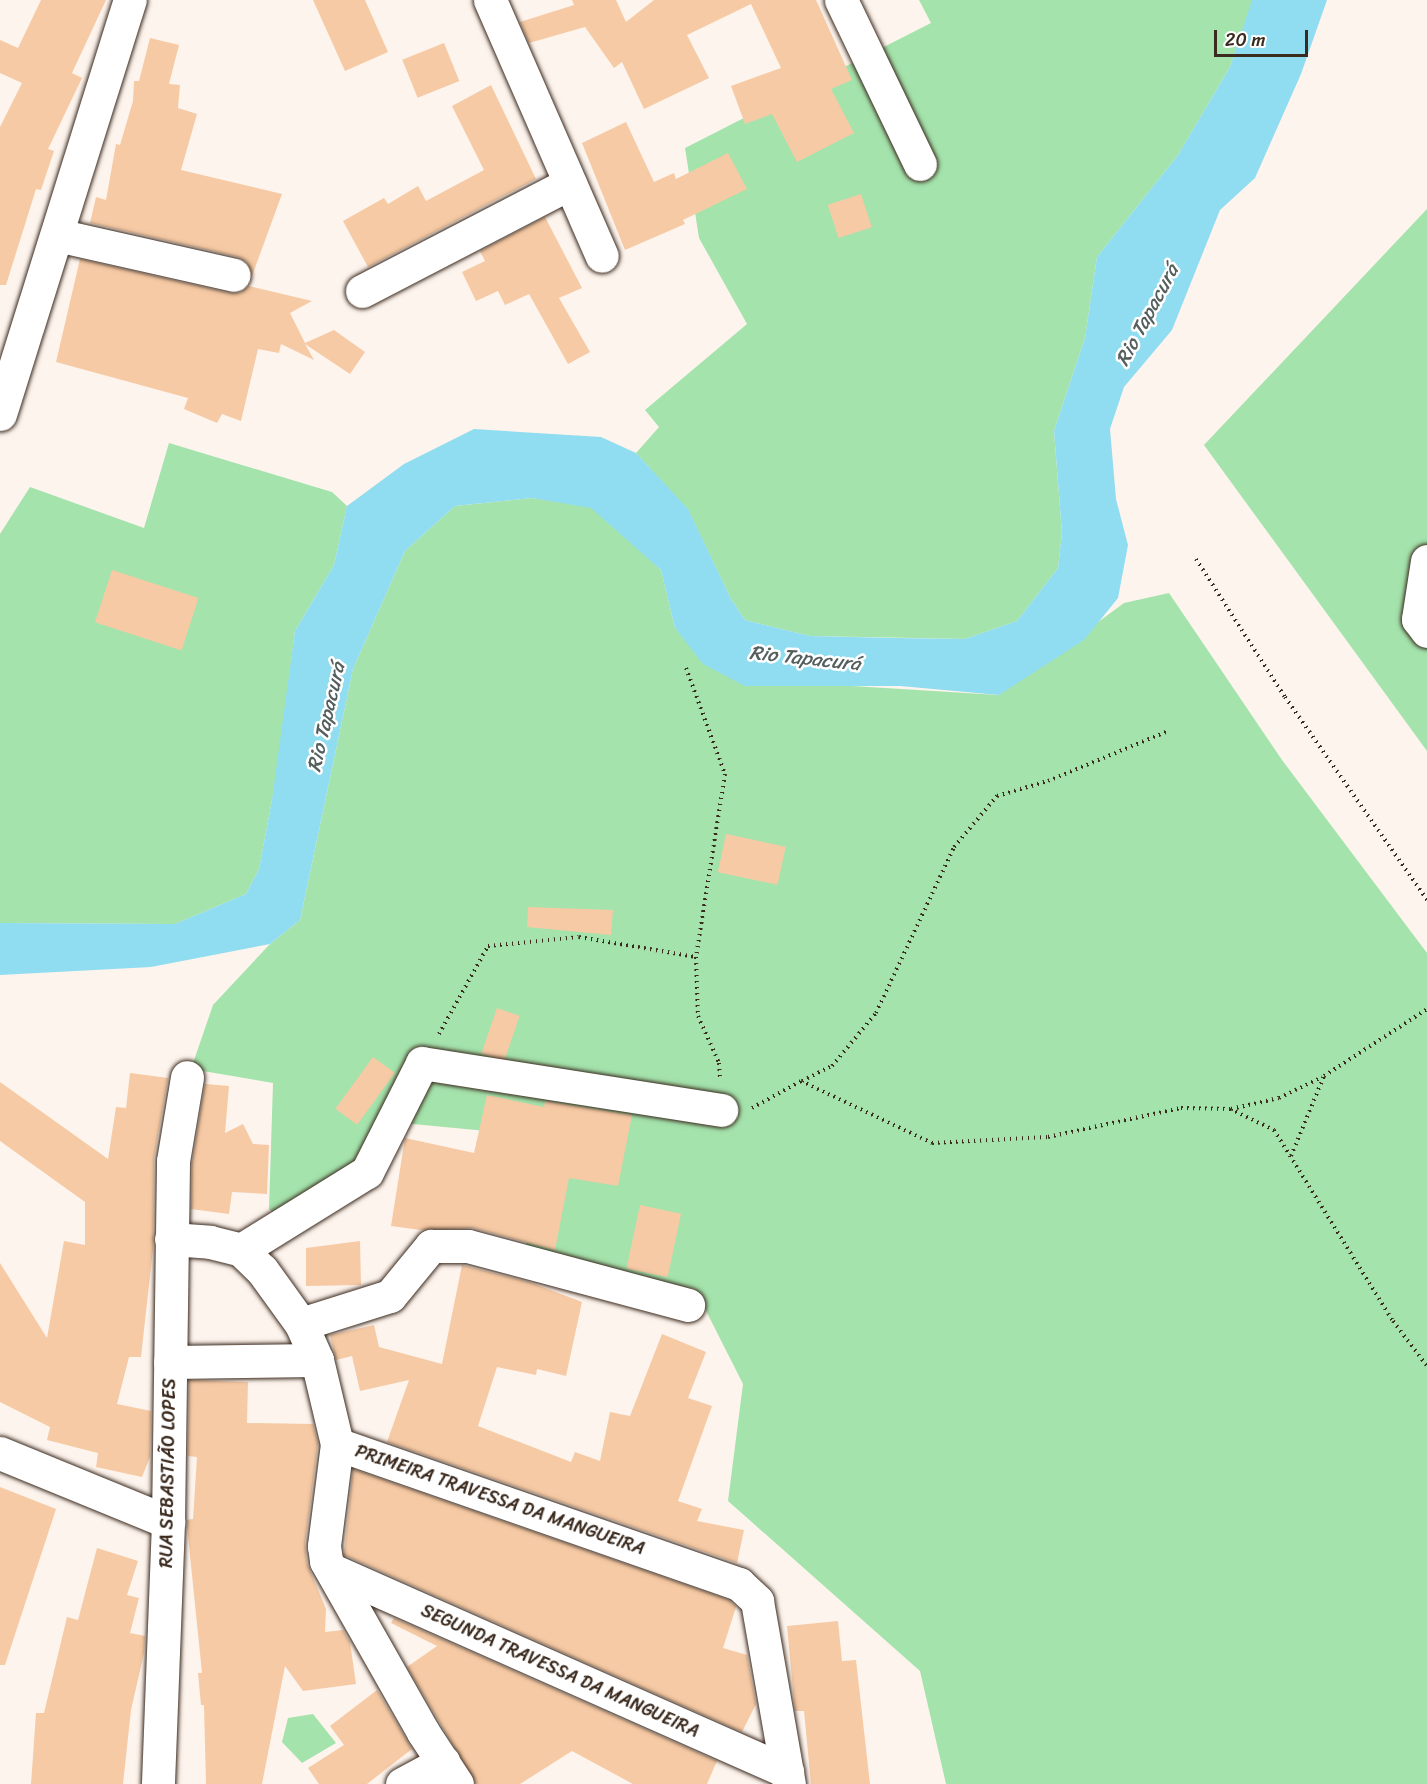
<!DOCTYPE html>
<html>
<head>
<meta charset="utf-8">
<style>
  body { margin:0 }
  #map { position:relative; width:1427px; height:1784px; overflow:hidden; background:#fdf4ed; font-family:Sriracha,sans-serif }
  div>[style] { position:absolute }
  .green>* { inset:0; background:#a4e3ac }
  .water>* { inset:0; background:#90dcf0 }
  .building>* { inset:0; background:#f6caa5; transform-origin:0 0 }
  .path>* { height:4px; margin-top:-2px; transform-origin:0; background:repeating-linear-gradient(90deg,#3b2a1e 0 1.5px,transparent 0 6px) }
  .roads { filter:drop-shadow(0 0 2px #3b2a1e) drop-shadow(0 0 2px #3b2a1e) }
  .street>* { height:33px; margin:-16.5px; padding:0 16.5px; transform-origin:16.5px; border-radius:16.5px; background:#fff }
  .secondary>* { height:33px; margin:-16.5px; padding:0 16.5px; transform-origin:16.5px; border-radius:16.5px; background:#fff }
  span { translate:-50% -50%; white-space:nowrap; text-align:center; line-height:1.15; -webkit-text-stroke:5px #fff; paint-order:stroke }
  .street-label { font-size:18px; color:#3b2a1e }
  .water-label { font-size:20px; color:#545f5d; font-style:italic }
  .scale { position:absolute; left:1214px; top:30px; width:94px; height:27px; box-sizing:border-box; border:3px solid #3b2a1e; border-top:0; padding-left:8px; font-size:18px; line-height:21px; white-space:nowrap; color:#3b2a1e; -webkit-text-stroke:4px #fff; paint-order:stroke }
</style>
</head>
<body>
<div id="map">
  <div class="green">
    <i style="clip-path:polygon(919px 0,1253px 0,1230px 67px,1178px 155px,1097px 257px,1085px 338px,1054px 431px,1062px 533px,1058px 568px,1017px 621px,965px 639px,810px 636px,745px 620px,731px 599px,688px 510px,636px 453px,659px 427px,645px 410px,747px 324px,699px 238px,685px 148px,931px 23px)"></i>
    <i style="clip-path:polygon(1427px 209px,1427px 751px,1204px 445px)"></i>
    <i style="clip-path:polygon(169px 443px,332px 492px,347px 506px,334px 565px,295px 631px,276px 779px,259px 869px,246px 894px,175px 924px,0 923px,0 534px,30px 487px,144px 528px)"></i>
    <i style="clip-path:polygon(532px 498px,591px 507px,619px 531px,661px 570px,675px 628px,745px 686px,836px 685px,999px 695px,1124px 603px,1169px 593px,1282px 760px,1427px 953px,1427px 1784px,946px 1784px,920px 1671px,728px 1501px,743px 1384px,695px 1289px,526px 1252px,529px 1135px,392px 1122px,367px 1172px,277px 1216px,269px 1209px,273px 1083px,191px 1069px,213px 1005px,270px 944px,300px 920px,353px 669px,405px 551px,455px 506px)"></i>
    <i style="clip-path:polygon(313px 1714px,336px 1743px,302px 1763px,282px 1742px,288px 1718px)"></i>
  </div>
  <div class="water">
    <i style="clip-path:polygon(1252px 0,1327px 0,1301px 74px,1255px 178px,1220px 210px,1172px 330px,1124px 387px,1110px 429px,1116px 499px,1128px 545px,1118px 598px,1084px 640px,999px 695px,900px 686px,745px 686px,703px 664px,675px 628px,661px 570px,591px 508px,532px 498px,455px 506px,405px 551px,353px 669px,300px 920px,270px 944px,151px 967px,0 975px,0 923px,175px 924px,246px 894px,259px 869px,272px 800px,295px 631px,334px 565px,347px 506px,404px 464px,474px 429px,601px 437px,636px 453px,688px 509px,731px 599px,745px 620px,810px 636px,895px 638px,965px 639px,1017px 621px,1058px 568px,1062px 533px,1054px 431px,1085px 338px,1097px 257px,1178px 155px,1230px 67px)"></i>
  </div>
  <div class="building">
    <i style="clip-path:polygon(41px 0,106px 0,72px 73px,82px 78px,48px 149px,54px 151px,41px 190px,36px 189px,6px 285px,0 285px,0 127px,22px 83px,0 73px,0 40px,18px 48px)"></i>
    <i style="clip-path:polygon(313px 0,365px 0,388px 52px,345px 71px)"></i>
    <i style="clip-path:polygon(572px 0,616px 0,626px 22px,654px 0,816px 0,852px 80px,831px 89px,854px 133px,797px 162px,772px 114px,745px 124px,731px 86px,781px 68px,751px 4px,687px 35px,709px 78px,644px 109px,622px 62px,614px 68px,585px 27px,529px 43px,520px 22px,574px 5px)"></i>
    <i style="clip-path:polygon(150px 38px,179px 45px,169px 84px,180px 85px,178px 108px,197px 114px,181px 170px,282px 194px,252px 276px,247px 262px,238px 257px,90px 223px,96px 197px,106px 200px,116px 144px,120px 145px,133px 101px,134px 81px,139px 81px)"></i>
    <i style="left:444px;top:43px;width:41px;height:45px;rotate:68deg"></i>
    <i style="clip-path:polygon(491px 85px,536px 179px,368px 267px,343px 221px,384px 198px,388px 204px,418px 186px,426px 201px,484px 170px,452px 106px)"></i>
    <i style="clip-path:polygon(626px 122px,654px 182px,674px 173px,676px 179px,728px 153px,747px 189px,683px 220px,685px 224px,625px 250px,582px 143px)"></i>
    <i style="left:861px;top:194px;width:35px;height:35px;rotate:72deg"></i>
    <i style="clip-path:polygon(545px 217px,582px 288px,559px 298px,590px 352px,568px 364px,529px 294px,505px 305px,498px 291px,476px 301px,462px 272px,485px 261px,480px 251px)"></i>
    <i style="clip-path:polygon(80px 259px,230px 293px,240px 293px,249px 286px,312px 301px,290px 313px,305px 343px,334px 330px,365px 352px,350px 374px,305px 344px,314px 360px,281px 344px,279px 353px,258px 349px,241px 421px,222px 414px,217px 423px,184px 409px,188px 398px,56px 362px)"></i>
    <i style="left:112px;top:570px;width:91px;height:55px;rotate:18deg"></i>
    <i style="left:726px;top:834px;width:61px;height:39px;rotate:12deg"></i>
    <i style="clip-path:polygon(528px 907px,613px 910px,611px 935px,527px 927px)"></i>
    <i style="left:497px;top:1008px;width:24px;height:48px;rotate:19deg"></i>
    <i style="left:373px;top:1057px;width:27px;height:64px;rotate:36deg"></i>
    <i style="clip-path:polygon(130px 1073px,168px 1078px,154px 1158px,153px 1249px,141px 1357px,129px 1357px,117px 1404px,151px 1411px,150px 1457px,142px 1477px,96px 1467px,98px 1453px,47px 1440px,50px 1427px,0 1402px,0 1263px,47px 1338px,64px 1241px,85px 1245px,85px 1202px,0 1141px,0 1082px,108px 1159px,116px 1107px,126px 1108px)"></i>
    <i style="clip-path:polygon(205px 1084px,229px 1086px,225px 1133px,243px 1124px,253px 1144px,269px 1145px,267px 1194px,232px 1192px,229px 1214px,191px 1209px,192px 1163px)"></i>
    <i style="clip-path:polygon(487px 1095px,544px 1107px,545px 1101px,632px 1115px,618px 1186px,569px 1178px,555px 1250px,473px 1228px,421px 1230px,391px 1226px,405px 1138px,474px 1153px)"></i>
    <i style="left:640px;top:1205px;width:42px;height:65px;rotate:12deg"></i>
    <i style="clip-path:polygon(360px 1241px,361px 1285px,306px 1286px,306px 1248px)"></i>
    <i style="clip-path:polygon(462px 1265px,532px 1283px,582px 1302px,566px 1376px,537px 1369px,536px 1375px,497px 1367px,478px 1426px,571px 1462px,575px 1452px,600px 1461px,610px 1412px,630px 1416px,662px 1334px,706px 1352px,688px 1398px,712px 1406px,678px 1501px,702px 1509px,697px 1521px,744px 1530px,737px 1563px,387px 1442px,409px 1380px,360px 1391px,352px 1356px,336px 1360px,330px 1335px,374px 1325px,379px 1347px,442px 1364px)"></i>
    <i style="clip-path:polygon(189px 1380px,248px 1382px,247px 1423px,313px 1424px,318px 1443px,305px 1544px,307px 1563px,326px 1609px,325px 1632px,343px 1630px,350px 1642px,356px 1684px,303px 1691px,285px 1666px,262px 1784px,206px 1784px,204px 1705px,201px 1705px,198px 1673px,202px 1673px,187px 1526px,187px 1520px,193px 1519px,197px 1457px,188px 1456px)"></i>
    <i style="clip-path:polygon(353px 1469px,729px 1600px,736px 1607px,723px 1648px,747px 1655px,756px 1704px,742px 1732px,344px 1555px)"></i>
    <i style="clip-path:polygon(0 1487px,56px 1509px,5px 1665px,0 1665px)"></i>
    <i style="clip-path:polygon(97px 1548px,138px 1561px,127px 1595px,139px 1598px,130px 1633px,145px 1636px,144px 1653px,131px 1710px,123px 1784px,31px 1784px,36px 1713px,44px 1713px,67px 1617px,78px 1620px)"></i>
    <i style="clip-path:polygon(394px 1618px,717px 1761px,707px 1784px,633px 1784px,572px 1751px,520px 1784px,476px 1784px,407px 1667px,437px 1646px,391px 1623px)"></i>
    <i style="clip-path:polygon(838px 1621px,842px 1661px,856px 1660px,870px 1784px,811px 1784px,804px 1711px,795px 1711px,787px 1626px)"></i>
    <i style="clip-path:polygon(377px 1690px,412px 1749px,367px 1784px,319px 1784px,308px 1768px,344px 1745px,330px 1726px)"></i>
  </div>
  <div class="path">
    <i style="left:1196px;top:559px;width:164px;rotate:57.2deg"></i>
    <i style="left:1285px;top:697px;width:248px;rotate:55deg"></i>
    <i style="left:686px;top:668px;width:113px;rotate:69.8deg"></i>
    <i style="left:725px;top:774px;width:185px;rotate:99deg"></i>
    <i style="left:439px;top:1034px;width:101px;rotate:-60.9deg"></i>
    <i style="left:488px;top:946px;width:91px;rotate:-5.6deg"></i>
    <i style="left:579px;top:937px;width:119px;rotate:9.7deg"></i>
    <i style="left:696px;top:957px;width:59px;rotate:88.1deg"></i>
    <i style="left:698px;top:1016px;width:51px;rotate:65.9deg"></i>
    <i style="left:719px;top:1063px;width:16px;rotate:86deg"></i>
    <i style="left:802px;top:1081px;width:34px;rotate:-27deg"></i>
    <i style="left:832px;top:1066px;width:69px;rotate:-50.3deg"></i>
    <i style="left:876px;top:1013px;width:183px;rotate:-64.8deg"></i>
    <i style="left:954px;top:847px;width:67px;rotate:-49.9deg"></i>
    <i style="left:997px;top:796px;width:53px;rotate:-16.4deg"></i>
    <i style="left:1048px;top:781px;width:128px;rotate:-22.6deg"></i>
    <i style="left:752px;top:1108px;width:56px;rotate:-28.9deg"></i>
    <i style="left:801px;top:1081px;width:145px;rotate:25.3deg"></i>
    <i style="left:932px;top:1143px;width:116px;rotate:-3deg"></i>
    <i style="left:1048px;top:1137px;width:136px;rotate:-12.3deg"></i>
    <i style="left:1181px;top:1108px;width:49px;rotate:1.2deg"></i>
    <i style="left:1230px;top:1109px;width:49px;rotate:25.5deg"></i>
    <i style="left:1274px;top:1130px;width:225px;rotate:58.1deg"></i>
    <i style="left:1393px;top:1321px;width:56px;rotate:52.9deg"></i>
    <i style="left:1231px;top:1109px;width:49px;rotate:-12.9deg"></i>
    <i style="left:1279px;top:1098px;width:48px;rotate:-26deg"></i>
    <i style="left:1291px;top:1156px;width:87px;rotate:-67.6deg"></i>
    <i style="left:1324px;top:1076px;width:123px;rotate:-33deg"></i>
  </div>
  <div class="roads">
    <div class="street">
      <i style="left:490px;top:0;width:279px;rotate:66.4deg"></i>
      <i style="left:841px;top:0;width:182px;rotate:64.3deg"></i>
      <i style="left:57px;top:235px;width:181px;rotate:12.7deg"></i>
      <i style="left:362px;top:291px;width:234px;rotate:-27.4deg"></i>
      <i style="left:1427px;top:561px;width:59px;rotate:98.8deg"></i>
      <i style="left:1418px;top:619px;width:15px;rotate:53deg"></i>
      <i style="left:171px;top:1239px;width:39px;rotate:4deg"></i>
      <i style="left:210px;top:1242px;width:32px;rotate:14deg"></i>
      <i style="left:241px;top:1250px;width:29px;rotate:44deg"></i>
      <i style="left:262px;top:1270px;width:67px;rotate:54.2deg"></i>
      <i style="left:301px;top:1324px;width:39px;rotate:66deg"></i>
      <i style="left:317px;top:1360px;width:86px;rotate:76.6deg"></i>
      <i style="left:337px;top:1444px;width:103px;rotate:97.3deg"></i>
      <i style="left:324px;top:1546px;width:15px;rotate:82deg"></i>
      <i style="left:326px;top:1561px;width:197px;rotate:60.4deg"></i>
      <i style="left:423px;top:1732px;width:62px;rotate:56.8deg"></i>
      <i style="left:241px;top:1250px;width:148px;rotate:-31.8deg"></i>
      <i style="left:367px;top:1172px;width:122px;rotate:-63.2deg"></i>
      <i style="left:422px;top:1063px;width:303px;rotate:8.9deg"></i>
      <i style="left:301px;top:1324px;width:93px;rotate:-17.5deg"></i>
      <i style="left:390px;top:1296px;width:65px;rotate:-50.6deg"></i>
      <i style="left:431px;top:1246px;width:37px"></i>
      <i style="left:468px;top:1246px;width:228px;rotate:15deg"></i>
      <i style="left:170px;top:1362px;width:147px;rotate:-0.8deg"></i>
      <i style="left:337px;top:1444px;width:426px;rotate:19.2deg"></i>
      <i style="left:739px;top:1584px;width:25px;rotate:43deg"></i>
      <i style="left:757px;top:1601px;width:186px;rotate:80.1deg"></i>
      <i style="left:168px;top:1522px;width:361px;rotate:-89.2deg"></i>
      <i style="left:173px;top:1161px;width:85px;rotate:-80.5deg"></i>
      <i style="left:332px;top:1570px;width:498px;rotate:23.9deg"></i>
      <i style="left:402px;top:1784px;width:47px;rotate:-28.2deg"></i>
    </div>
    <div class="secondary">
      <i style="left:0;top:414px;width:434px;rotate:-72.6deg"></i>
      <i style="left:0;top:1453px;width:182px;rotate:22.3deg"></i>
      <i style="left:168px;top:1522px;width:262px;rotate:92.2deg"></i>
    </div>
  </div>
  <div class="street-label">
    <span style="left:168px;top:1473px;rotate:-89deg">RUA SEBASTIÃO LOPES</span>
    <span style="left:500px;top:1500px;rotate:19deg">PRIMEIRA TRAVESSA DA MANGUEIRA</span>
    <span style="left:560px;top:1671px;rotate:24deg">SEGUNDA TRAVESSA DA MANGUEIRA</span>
  </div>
  <div class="water-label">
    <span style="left:1147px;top:315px;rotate:-62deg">Rio Tapacurá</span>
    <span style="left:805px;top:658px;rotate:6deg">Rio Tapacurá</span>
    <span style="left:326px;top:717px;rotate:-77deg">Rio Tapacurá</span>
  </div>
  <div class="scale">20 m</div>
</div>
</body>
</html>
